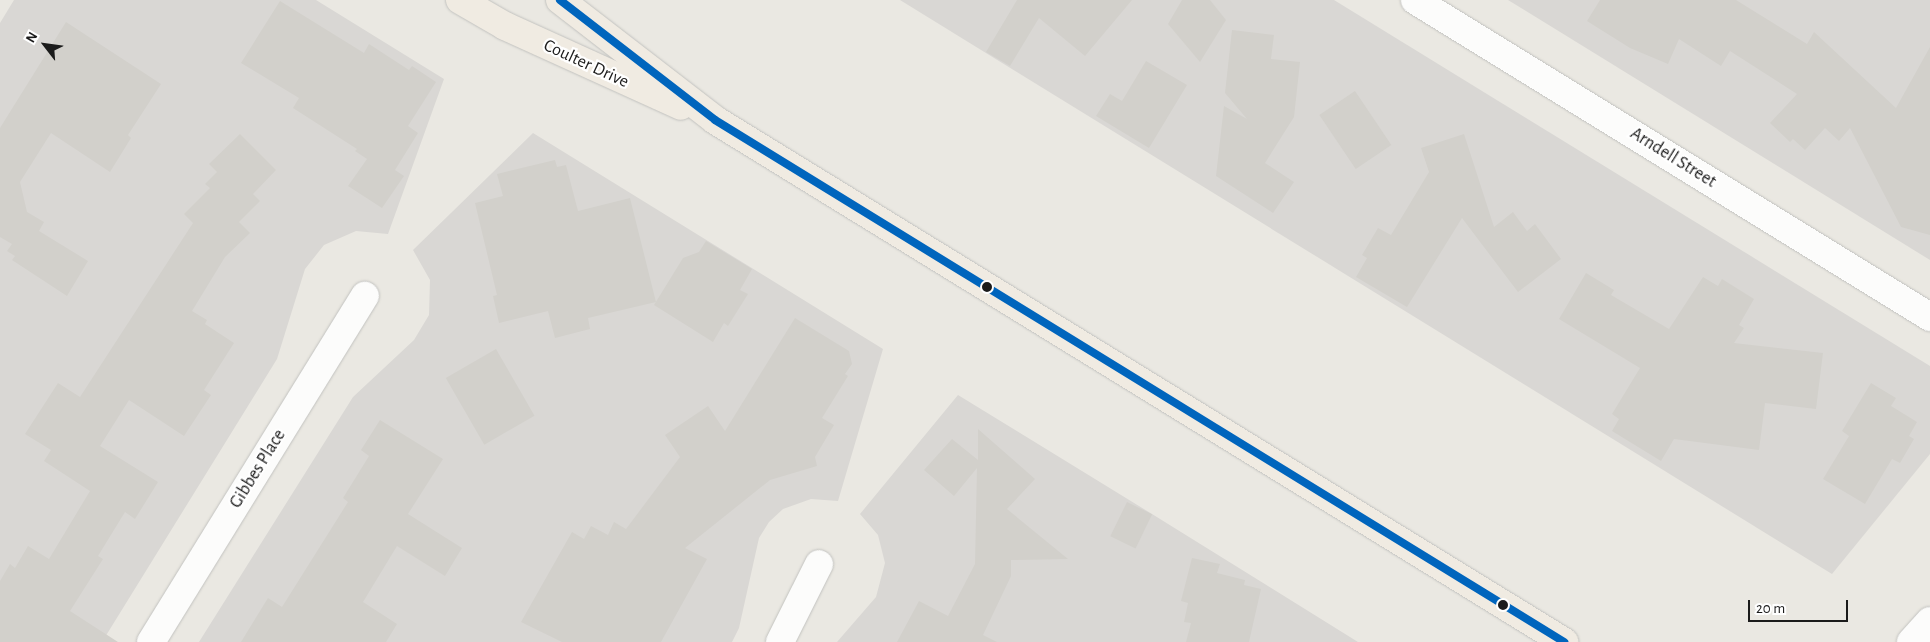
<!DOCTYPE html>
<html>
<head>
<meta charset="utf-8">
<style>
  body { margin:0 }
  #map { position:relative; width:1930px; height:642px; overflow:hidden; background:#eae8e2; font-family:"Alegreya Sans",sans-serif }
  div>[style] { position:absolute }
  .residential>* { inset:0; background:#d9d7d4 }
  .building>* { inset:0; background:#d2d0cb; transform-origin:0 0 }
  .roads { filter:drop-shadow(0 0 1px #c2c2bf) drop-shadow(0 0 1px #c2c2bf) }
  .minor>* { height:28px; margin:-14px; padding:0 14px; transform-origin:14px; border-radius:14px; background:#fcfcfb }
  .tertiary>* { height:28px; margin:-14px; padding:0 14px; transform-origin:14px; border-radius:14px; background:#fcfcfb }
  .primary>* { height:28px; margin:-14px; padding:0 14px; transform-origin:14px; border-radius:14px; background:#f0ebe2 }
  .bus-1>* { height:8px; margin:-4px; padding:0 4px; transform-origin:4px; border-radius:4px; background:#0065bd }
  .dots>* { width:14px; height:14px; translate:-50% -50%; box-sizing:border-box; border:2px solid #fff; border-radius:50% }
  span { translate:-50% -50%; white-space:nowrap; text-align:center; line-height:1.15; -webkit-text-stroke:4.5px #fff; paint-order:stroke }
  .street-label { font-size:18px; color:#1b1b1b }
  .north { position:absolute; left:20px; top:20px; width:50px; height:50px; -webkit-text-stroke:4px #fff; paint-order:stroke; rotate:300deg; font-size:14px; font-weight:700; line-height:20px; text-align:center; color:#1b1b1b }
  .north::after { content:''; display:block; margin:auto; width:18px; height:22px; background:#1b1b1b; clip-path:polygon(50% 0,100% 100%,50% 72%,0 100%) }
  .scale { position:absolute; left:1748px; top:600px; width:100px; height:22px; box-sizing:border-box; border:2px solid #1b1b1b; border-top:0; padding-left:6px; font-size:15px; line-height:18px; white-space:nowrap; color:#1b1b1b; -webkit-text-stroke:4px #fff; paint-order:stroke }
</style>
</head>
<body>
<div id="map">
  <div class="residential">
    <i style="clip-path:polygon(14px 0,316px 0,444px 79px,388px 234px,356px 231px,324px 245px,305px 269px,277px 359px,102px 642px,0 642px,0 23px)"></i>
    <i style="clip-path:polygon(900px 0,1334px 0,1930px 366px,1930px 454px,1832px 574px)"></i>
    <i style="clip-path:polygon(1508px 0,1930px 0,1930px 260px)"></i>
    <i style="clip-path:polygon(533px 133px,883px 349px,838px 501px,811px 499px,783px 509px,769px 522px,759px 538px,739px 628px,732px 642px,199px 642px,353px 397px,414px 340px,429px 315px,430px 280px,413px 250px)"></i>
    <i style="clip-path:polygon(958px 395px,1152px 514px,1358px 642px,837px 642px,876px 597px,885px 563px,878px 535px,860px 514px)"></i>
  </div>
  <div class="building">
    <i style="clip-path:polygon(1017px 0,1132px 0,1085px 56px,1039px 18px,1010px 66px,986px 52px)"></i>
    <i style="clip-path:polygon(1182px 0,1210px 0,1226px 20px,1200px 62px,1168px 24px)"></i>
    <i style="clip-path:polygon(1600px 0,1736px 0,1807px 44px,1814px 32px,1896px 108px,1930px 47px,1930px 235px,1901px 227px,1850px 128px,1839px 141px,1825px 128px,1805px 150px,1793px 139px,1790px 142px,1770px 123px,1797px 94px,1730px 51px,1721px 66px,1679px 39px,1668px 64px,1630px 48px,1587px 21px)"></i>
    <i style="clip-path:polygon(280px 1px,364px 53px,369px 44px,409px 70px,412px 66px,436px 82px,408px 126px,418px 133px,395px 170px,404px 176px,382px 208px,348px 186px,367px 159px,355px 151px,357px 149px,293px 108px,299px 98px,241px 63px)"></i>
    <i style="clip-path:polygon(66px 22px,161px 84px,128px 135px,131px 138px,110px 172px,51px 133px,20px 182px,27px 212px,44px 222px,39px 231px,88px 261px,67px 296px,12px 260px,15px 256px,7px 251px,12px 244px,0 237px,0 128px)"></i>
    <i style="clip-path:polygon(1232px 30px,1274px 35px,1271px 59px,1300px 62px,1294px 117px,1265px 163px,1294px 182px,1273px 213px,1216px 176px,1224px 106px,1247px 119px,1225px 93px)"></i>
    <i style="clip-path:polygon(1146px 61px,1187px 85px,1149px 148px,1096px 116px,1110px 94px,1122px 101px)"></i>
    <i style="left:1355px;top:91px;width:65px;height:43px;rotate:56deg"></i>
    <i style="clip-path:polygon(240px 134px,276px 170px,253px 194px,260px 201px,239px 222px,250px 233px,225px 257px,192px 311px,207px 320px,205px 324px,234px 343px,204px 390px,211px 395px,184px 436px,129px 400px,100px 446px,158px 482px,135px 519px,125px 512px,98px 556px,103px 559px,70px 611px,118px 642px,0 642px,0 581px,10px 564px,15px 568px,28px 546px,49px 559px,90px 491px,44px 461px,51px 450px,25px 434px,58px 383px,80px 397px,193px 223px,184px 214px,210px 188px,205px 184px,217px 172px,209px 164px)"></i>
    <i style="clip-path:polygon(1464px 134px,1494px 227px,1513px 212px,1527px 231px,1535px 224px,1561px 259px,1518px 292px,1462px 218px,1407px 307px,1356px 277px,1367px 258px,1362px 255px,1378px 228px,1391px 235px,1429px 172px,1421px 148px)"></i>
    <i style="clip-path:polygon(555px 160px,557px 167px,566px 165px,578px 211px,630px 198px,656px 302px,588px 318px,590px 329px,555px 338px,548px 311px,499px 323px,493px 296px,497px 295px,475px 203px,503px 196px,497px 174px)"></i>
    <i style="clip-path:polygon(706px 241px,752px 269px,740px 290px,748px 294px,728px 326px,724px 323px,713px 342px,654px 305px,683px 258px,699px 252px)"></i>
    <i style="clip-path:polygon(1586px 273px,1614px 290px,1611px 295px,1669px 329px,1703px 277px,1718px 286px,1722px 279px,1754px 299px,1739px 325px,1744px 328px,1734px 343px,1823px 353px,1816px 409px,1765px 403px,1759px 450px,1674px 439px,1661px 461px,1612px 431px,1619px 419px,1612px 414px,1640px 368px,1559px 319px)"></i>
    <i style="clip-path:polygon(795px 318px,849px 351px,852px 364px,845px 374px,848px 376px,822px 418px,834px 425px,815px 457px,817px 466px,770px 480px,685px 548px,707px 559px,661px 642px,562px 642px,521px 622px,572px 532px,584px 539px,591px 526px,608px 535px,614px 522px,626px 529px,680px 457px,665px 435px,708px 406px,725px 431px)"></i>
    <i style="left:496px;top:349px;width:77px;height:58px;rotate:60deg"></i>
    <i style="clip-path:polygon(1871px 383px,1896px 398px,1891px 406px,1917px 422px,1909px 436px,1914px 439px,1900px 463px,1892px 459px,1865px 504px,1823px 479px,1849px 436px,1842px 431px)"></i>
    <i style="clip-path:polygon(380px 420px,443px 459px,408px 514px,462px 548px,445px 576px,397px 546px,363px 602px,397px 624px,386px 642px,241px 642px,268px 598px,282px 607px,348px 502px,343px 498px,369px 456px,361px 450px)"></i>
    <i style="clip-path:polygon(978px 429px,1035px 479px,1007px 509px,1068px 559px,1011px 560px,1011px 576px,983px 635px,997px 642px,897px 642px,919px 601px,948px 616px,975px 564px,977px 468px,954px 496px,924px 470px,952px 439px,978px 460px)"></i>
    <i style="left:1127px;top:502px;width:28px;height:38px;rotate:26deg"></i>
    <i style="clip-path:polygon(1192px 558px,1220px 564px,1217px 573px,1245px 580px,1244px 585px,1261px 589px,1249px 642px,1186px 642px,1191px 623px,1184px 622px,1188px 603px,1181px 601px)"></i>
  </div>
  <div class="roads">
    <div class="minor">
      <i style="left:1415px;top:0;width:605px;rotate:31.61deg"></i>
      <i style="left:151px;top:642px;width:407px;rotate:-58.3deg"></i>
      <i style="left:780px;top:642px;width:87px;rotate:-63.4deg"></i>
    </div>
    <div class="tertiary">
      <i style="left:1911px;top:642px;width:28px;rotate:-48deg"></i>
    </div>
    <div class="primary">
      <i style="left:460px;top:0;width:52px;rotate:30deg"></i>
      <i style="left:505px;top:26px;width:193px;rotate:24.4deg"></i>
      <i style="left:560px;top:0;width:196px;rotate:37.7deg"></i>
      <i style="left:715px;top:120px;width:997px;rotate:31.58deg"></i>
    </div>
  </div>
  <div class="bus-1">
    <i style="left:560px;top:0;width:196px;rotate:37.7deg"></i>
    <i style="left:715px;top:120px;width:997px;rotate:31.58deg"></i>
  </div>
  <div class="dots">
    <i style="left:987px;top:287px;background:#1b1b1b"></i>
    <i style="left:1503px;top:605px;background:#1b1b1b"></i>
  </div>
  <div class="street-label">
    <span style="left:586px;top:64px;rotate:25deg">Coulter Drive</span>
    <span style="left:1673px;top:158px;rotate:32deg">Arndell Street</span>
    <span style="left:258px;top:469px;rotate:-58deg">Gibbes Place</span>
  </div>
  <div class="north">N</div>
  <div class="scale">20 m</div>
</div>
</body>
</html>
